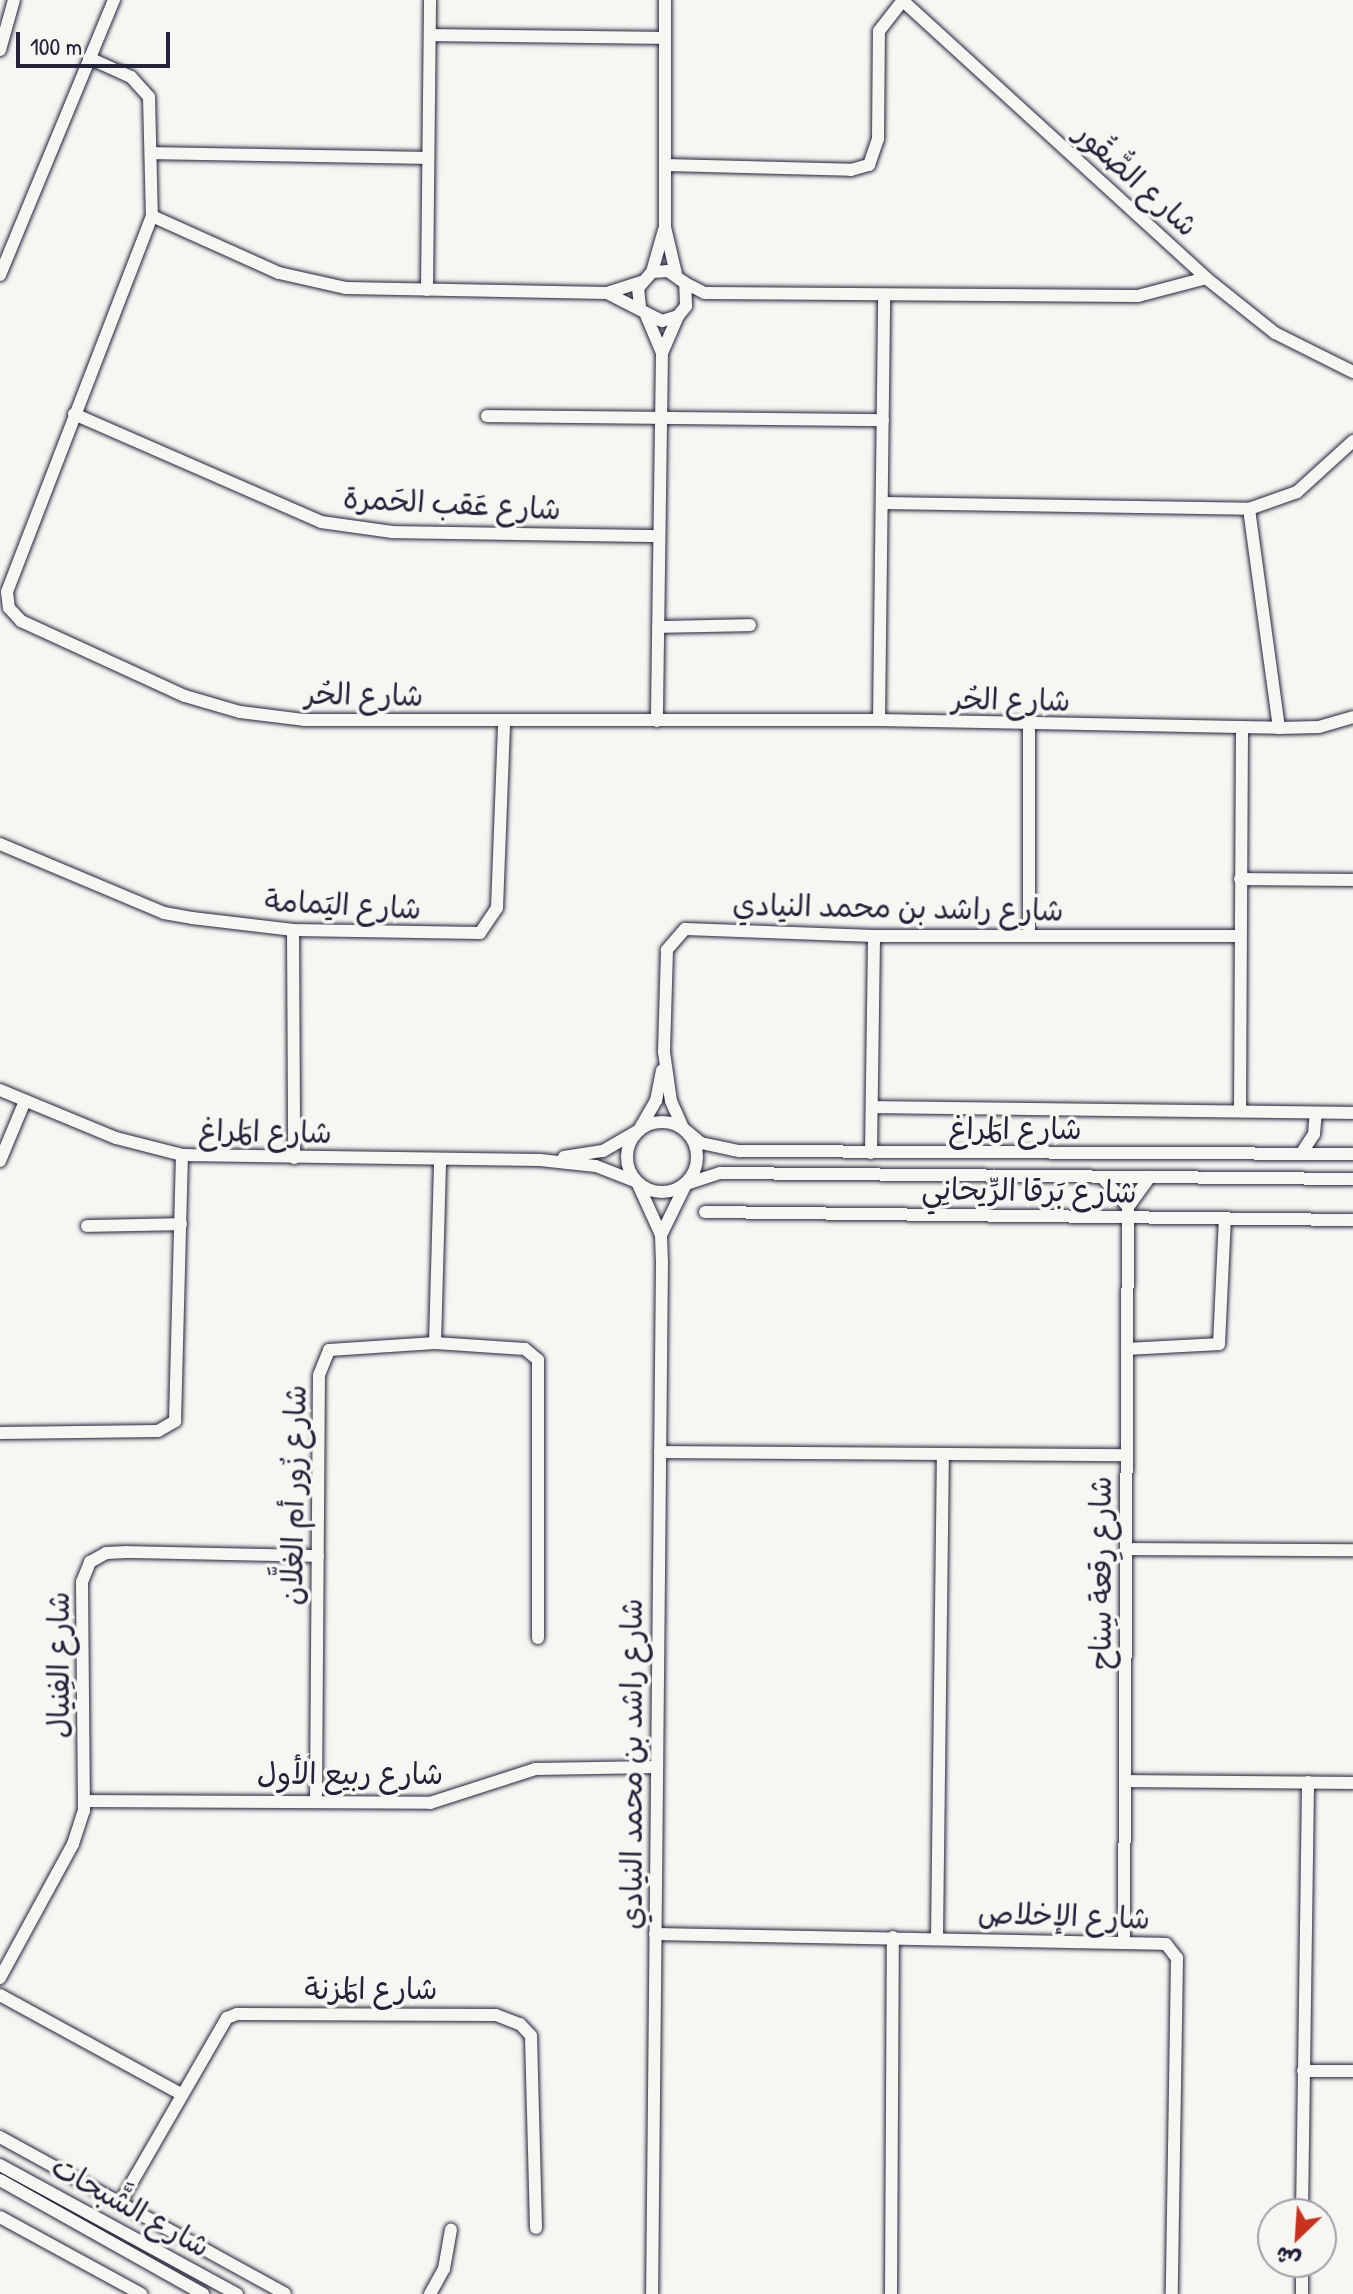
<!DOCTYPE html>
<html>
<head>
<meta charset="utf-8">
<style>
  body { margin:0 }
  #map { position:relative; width:1353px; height:2294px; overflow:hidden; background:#f6f6f2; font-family:"Patrick Hand","Playpen Sans Arabic",sans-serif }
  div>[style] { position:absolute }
  .roads { filter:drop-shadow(0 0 2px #22223b) drop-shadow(0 0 2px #22223b) }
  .minor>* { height:12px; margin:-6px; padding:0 6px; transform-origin:6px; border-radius:6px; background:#f6f6f2 }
  .minor>.ring { margin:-6px; padding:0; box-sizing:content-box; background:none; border:12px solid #f6f6f2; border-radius:50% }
  span { translate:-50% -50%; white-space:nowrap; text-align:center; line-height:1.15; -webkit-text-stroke:7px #f6f6f2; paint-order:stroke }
  .street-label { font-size:30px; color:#22223b }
  .north { position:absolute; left:1257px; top:2198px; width:80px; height:80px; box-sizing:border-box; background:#f6f6f2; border:2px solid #a1a1a9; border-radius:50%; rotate:205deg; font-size:22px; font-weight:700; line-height:32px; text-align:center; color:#22223b }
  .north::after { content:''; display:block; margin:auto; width:28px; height:36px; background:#c8321e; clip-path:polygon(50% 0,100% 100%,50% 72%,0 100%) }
  .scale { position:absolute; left:16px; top:32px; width:154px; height:36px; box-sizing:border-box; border:4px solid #22223b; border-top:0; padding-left:10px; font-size:24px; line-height:28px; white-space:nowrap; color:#22223b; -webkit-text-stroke:6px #f6f6f2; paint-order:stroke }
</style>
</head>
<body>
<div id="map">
  <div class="roads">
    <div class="minor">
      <i style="left:665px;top:0;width:227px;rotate:90deg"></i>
      <i style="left:665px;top:227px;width:48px;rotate:76.8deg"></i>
      <i style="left:902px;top:0;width:412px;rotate:42.4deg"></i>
      <i style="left:1206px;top:278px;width:88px;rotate:38.6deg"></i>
      <i style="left:1275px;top:333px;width:87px;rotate:26.6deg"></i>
      <i style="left:430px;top:35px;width:235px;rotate:0.7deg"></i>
      <i style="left:0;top:50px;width:52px;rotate:-74.4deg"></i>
      <i style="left:89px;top:58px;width:46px;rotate:24.3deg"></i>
      <i style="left:131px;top:77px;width:27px;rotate:48deg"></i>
      <i style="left:149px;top:97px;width:119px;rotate:88.6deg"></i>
      <i style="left:152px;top:216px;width:403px;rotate:111.1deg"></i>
      <i style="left:7px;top:592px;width:16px;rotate:83deg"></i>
      <i style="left:9px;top:608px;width:18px;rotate:47deg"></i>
      <i style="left:21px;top:621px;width:180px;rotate:24.6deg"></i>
      <i style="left:185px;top:696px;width:57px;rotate:16.2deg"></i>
      <i style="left:240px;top:712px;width:64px;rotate:7.1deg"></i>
      <i style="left:304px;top:720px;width:575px"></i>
      <i style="left:879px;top:720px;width:400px;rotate:1.1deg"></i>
      <i style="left:1279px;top:728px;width:40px;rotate:-1.4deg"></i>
      <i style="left:1319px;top:727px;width:35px;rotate:-16deg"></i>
      <i style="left:152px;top:153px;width:274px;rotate:1deg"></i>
      <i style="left:666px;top:165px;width:185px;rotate:1.5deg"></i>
      <i style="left:851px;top:170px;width:19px;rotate:-16deg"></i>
      <i style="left:869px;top:165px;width:28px;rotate:-71deg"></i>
      <i style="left:878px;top:139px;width:108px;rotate:-89.5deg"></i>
      <i style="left:879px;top:31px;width:39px;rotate:-52deg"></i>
      <i style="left:152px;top:216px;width:139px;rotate:24.2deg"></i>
      <i style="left:279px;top:273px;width:69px;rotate:12.6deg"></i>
      <i style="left:346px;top:288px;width:261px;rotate:1.1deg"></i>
      <i style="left:607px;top:293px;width:36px;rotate:-18deg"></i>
      <i style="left:652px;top:272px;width:44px;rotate:-74.1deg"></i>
      <i style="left:0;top:275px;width:298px;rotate:-67.5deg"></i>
      <i style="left:685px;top:283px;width:22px;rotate:27deg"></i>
      <i style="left:705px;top:293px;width:433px;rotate:0.4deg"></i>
      <i style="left:1138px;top:296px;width:70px;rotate:-14.8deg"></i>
      <i style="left:427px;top:290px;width:290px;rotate:-89.4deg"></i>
      <i style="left:607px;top:293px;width:62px;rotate:27deg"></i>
      <i style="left:662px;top:321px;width:17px;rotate:-17deg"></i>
      <i style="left:678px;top:316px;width:13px;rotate:-51deg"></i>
      <i style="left:686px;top:306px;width:23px;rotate:-92deg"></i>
      <i style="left:685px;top:283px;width:21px;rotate:-145deg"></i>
      <i style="left:668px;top:271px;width:16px;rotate:176deg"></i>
      <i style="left:652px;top:272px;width:21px;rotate:131deg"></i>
      <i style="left:638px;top:288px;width:20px;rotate:84deg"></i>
      <i style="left:646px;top:315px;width:41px;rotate:67.2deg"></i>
      <i style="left:662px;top:353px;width:368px;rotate:90.8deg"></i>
      <i style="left:662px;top:353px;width:40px;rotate:-66.6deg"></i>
      <i style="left:74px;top:414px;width:270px;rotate:23.6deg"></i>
      <i style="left:321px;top:522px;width:72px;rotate:8deg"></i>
      <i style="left:392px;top:532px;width:267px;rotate:0.9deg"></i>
      <i style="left:487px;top:416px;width:396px;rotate:0.6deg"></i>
      <i style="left:883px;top:503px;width:366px;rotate:0.9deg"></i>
      <i style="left:1249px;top:509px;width:51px;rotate:-19.5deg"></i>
      <i style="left:1297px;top:492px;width:76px;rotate:-42.3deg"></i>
      <i style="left:1249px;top:509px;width:221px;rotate:82.2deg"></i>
      <i style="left:658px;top:627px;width:92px;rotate:-1.2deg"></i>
      <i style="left:879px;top:720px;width:424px;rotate:-89.3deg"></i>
      <i style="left:1029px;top:726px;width:210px;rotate:90deg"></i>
      <i style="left:0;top:844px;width:178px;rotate:22.8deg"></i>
      <i style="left:164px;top:913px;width:28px;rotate:10deg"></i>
      <i style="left:192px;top:918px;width:102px;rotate:6.8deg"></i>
      <i style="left:293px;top:930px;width:187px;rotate:0.9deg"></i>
      <i style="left:480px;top:933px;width:30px;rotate:-56deg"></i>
      <i style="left:497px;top:908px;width:186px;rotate:-87.8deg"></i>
      <i style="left:1240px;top:879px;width:113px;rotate:0.5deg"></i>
      <i style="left:293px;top:930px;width:228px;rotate:89.7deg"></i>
      <i style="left:1239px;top:936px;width:365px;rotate:180deg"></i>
      <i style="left:874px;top:936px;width:189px;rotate:-177.9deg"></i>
      <i style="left:685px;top:929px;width:28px;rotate:131deg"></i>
      <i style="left:667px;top:950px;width:102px;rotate:91.7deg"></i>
      <i style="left:664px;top:1052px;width:49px;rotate:81.9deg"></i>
      <i style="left:671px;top:1101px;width:30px;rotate:66deg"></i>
      <i style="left:683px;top:1128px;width:23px;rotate:40deg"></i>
      <i style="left:701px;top:1143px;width:40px;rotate:12deg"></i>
      <i style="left:740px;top:1151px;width:613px;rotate:0.28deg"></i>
      <i style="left:0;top:1090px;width:126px;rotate:22.5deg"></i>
      <i style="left:116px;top:1138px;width:68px;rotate:14.4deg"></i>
      <i style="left:182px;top:1155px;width:358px;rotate:0.8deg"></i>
      <i style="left:540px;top:1160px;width:56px;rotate:6.1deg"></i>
      <i style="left:596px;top:1166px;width:44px;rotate:21.3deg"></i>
      <i style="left:637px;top:1182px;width:58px;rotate:65.6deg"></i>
      <i style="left:661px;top:1235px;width:26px;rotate:88deg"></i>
      <i style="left:662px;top:1261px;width:1033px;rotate:90.55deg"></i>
      <i style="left:873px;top:1107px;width:480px;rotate:0.7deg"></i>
      <i style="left:1240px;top:1111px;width:384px;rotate:-89.7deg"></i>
      <i class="ring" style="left:627px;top:1122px;width:58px;height:58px"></i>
      <i style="left:871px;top:1153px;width:217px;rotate:-89.2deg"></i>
      <i style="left:1301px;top:1154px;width:24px;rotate:-57deg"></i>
      <i style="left:1314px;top:1134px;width:21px;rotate:-85deg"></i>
      <i style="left:564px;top:1157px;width:39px;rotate:-9deg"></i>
      <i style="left:603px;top:1151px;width:42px;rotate:-30.3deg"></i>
      <i style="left:639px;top:1130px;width:34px;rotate:-60deg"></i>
      <i style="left:656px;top:1101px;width:31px;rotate:-79deg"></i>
      <i style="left:0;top:1161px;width:65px;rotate:-67.4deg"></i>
      <i style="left:1103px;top:1178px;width:38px;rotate:49deg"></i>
      <i style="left:705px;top:1212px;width:648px;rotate:0.71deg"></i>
      <i style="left:87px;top:1226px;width:94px;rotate:-1.2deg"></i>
      <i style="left:661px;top:1235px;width:57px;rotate:-63.9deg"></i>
      <i style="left:686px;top:1184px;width:36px;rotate:-18deg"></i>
      <i style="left:720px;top:1173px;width:633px;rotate:0.54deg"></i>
      <i style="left:435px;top:1343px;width:183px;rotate:-88.4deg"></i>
      <i style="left:1127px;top:1349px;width:92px;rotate:-3.1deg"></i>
      <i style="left:1219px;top:1344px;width:125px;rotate:-87.3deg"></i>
      <i style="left:0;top:1433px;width:158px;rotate:-0.7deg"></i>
      <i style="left:158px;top:1431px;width:20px;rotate:-30deg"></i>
      <i style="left:175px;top:1421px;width:266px;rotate:-88.5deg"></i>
      <i style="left:660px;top:1452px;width:467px;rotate:0.4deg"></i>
      <i style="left:1126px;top:1549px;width:227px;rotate:0.3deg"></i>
      <i style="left:1125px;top:1781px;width:228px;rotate:0.5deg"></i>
      <i style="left:316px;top:1799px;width:424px;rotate:-89.6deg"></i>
      <i style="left:319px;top:1375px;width:27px;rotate:-68deg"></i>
      <i style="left:329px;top:1350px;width:106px;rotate:-3.8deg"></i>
      <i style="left:435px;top:1343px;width:90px;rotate:3.8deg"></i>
      <i style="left:525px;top:1349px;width:17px;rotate:40deg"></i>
      <i style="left:538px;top:1360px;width:278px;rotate:90deg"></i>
      <i style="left:86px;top:1801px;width:344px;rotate:0.3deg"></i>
      <i style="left:430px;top:1803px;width:110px;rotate:-17.9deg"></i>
      <i style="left:535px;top:1769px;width:121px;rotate:-0.9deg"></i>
      <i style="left:655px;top:1934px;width:511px;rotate:1.12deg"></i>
      <i style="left:1166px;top:1944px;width:18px;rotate:52deg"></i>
      <i style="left:1177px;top:1958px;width:336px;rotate:90.9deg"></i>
      <i style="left:937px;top:1938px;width:484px;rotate:-89.3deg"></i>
      <i style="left:1124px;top:1940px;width:733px;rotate:-89.69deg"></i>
      <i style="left:1128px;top:1207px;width:37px;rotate:-54deg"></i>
      <i style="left:0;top:1978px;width:153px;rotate:-61.4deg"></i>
      <i style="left:73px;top:1844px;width:35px;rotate:-72deg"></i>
      <i style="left:84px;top:1811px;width:229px;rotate:-90.5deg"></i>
      <i style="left:82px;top:1582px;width:22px;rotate:-68deg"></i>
      <i style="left:90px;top:1562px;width:18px;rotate:-29deg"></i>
      <i style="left:106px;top:1553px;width:21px;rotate:-3deg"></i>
      <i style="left:127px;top:1552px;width:191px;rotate:1.2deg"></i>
      <i style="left:0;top:1995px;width:204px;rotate:28.7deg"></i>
      <i style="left:1303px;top:2071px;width:50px"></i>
      <i style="left:0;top:2137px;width:325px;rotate:28.8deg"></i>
      <i style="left:0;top:2165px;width:270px;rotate:28.6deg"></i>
      <i style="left:0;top:2180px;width:233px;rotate:29.3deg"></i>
      <i style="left:120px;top:2203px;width:214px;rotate:-60deg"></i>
      <i style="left:227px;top:2018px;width:11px;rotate:-22deg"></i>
      <i style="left:237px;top:2014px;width:259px;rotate:0.2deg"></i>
      <i style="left:496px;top:2015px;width:26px;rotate:21deg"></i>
      <i style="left:520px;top:2024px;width:16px;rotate:47deg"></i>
      <i style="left:531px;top:2036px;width:192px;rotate:88.5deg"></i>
      <i style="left:1302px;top:2214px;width:432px;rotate:-89.2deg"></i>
      <i style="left:0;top:2217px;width:161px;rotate:28.6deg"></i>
      <i style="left:430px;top:2294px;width:29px;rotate:-61deg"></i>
      <i style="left:444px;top:2269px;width:40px;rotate:-80deg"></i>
      <i style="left:891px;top:2294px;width:357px;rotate:-89.7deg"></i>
      <i style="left:1302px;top:2294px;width:32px;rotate:-90deg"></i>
    </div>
  </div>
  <div class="street-label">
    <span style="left:1137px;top:179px;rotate:42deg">شارع الصُّقُور</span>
    <span style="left:452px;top:503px;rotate:3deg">شارع عَقب الحَمرة</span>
    <span style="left:364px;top:694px;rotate:1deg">شارع الحُر</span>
    <span style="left:1011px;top:699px;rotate:1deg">شارع الحُر</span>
    <span style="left:343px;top:904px;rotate:3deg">شارع اليَمامة</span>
    <span style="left:898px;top:907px;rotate:1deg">شارع راشد بن محمد النيادي</span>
    <span style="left:1015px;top:1128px">شارع المَراغ</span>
    <span style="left:265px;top:1131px;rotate:1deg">شارع المَراغ</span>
    <span style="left:1029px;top:1190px;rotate:1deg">شارع بَرقا الرِّيحانِي</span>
    <span style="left:293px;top:1495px;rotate:-89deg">شارع زُور أم الغلَّان</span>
    <span style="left:1100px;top:1573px;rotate:-90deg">شارع رِقعة سِناح</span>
    <span style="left:58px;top:1665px;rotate:-90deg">شارع الفِنيال</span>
    <span style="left:631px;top:1764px;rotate:-90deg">شارع راشد بن محمد النيادي</span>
    <span style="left:350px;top:1773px">شارع ربيع الأول</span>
    <span style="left:1064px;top:1915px;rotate:2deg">شارع الإخلاص</span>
    <span style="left:371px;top:1988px">شارع المَزنة</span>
    <span style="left:131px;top:2206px;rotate:29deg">شارع الشَّبحات</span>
  </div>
  <div class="north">ش</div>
  <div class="scale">100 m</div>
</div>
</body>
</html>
